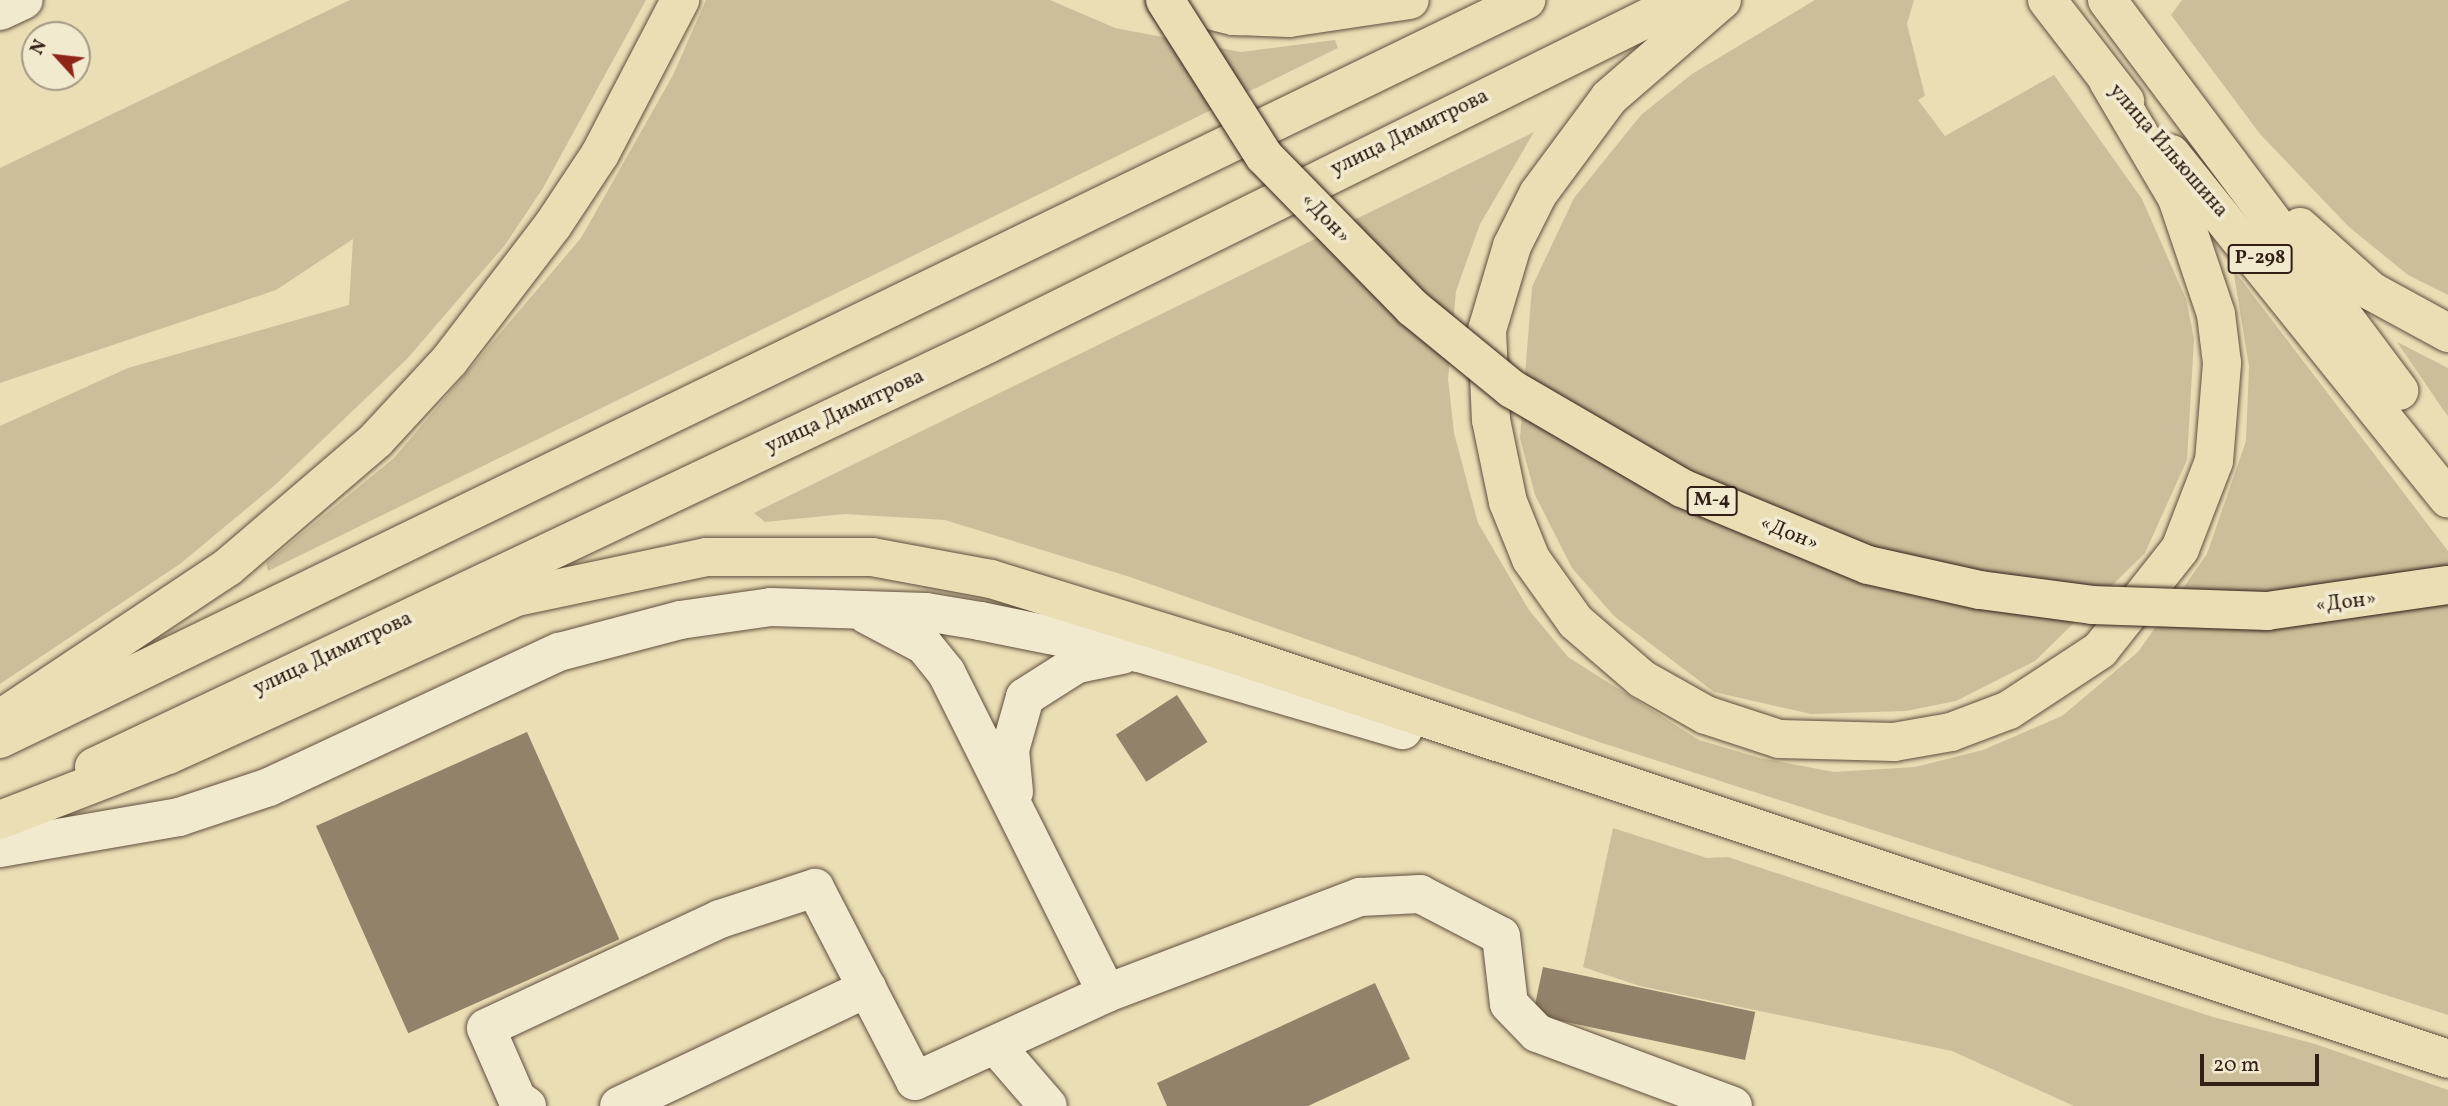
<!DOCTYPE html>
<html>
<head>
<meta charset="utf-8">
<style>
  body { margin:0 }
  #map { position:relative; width:2448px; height:1106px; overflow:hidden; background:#eadeb5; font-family:Vollkorn,serif }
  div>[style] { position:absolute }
  .green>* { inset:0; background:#cbbe9a }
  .building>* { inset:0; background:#928269; transform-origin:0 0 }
  .roads { filter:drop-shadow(0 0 2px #604f3e) drop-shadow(0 0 2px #604f3e) }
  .minor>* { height:38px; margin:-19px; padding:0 19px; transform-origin:19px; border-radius:19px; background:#f1eacf }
  .major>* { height:38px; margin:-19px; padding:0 19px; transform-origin:19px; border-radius:19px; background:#eadeb5 }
  .highway>* { height:38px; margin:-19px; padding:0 19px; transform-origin:19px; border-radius:19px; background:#eadeb5 }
  .bridges { filter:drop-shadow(0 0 2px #321f16) drop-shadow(0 0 2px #321f16) }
  .highway-bridge>* { height:38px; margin:-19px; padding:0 19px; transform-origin:19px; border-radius:19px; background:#eadeb5 }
  span { translate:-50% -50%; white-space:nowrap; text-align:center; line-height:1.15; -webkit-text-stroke:7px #f1eacf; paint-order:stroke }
  .shield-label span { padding:2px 5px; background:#f1eacf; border:2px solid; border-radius:5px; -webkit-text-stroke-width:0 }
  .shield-label { font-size:19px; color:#321f16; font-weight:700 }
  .street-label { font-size:21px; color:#321f16 }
  .north { position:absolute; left:21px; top:21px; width:70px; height:70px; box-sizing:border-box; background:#f1eacf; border:2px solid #a59985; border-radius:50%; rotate:297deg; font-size:19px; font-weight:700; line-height:28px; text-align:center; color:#321f16 }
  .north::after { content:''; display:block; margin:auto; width:24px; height:32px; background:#8f2418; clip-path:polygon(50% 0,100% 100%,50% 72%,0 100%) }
  .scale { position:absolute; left:2200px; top:1054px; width:119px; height:32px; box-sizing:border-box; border:4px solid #321f16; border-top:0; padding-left:9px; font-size:21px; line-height:24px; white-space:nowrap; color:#321f16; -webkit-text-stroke:5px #f1eacf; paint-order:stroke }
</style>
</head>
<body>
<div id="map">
  <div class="green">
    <i style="clip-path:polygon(350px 0,646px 0,543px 188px,505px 245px,407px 359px,275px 485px,180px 564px,0 684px,0 426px,128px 368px,349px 305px,353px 239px,276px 290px,0 383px,0 168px)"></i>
    <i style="clip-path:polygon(706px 0,1050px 0,1115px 28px,1241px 52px,1335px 40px,1338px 48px,268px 571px,266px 563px,394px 458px,581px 238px,673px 75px)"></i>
    <i style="clip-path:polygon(1815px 0,1914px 0,1907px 24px,1925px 96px,1918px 100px,1945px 136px,2054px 75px,2142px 199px,2186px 299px,2194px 339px,2187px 460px,2145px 553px,2035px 661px,1956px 701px,1906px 711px,1811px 714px,1714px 692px,1614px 616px,1572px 568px,1535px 495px,1520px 438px,1532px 287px,1574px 198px,1641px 115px,1692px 74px)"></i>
    <i style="clip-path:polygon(2182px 0,2448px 0,2448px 295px,2408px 275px,2349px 227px,2260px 134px,2171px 15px)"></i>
    <i style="clip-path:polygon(1534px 132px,1480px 224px,1456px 291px,1448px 379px,1454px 433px,1478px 523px,1529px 610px,1568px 657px,1699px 740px,1760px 758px,1834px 772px,1915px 767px,1983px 750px,2062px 716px,2138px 652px,2207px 554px,2246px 441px,2249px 366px,2233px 269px,2448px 551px,2448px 1015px,1596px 741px,1130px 577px,945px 520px,845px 514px,765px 522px,754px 513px)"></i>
    <i style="clip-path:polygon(2397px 342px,2448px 368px,2448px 416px,2444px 411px)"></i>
    <i style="clip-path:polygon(1613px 828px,1707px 858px,1728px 857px,2213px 1017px,2315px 1044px,2448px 1090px,2448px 1106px,2074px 1106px,1952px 1051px,1640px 986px,1583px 967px)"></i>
  </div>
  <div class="building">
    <i style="left:1177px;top:695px;width:56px;height:73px;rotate:57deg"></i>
    <i style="left:527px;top:732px;width:227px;height:231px;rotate:66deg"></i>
    <i style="left:1543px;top:967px;width:217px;height:49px;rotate:12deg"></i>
    <i style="clip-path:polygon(1375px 983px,1410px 1059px,1308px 1106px,1167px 1106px,1157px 1083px)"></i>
  </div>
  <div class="roads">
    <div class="minor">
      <i style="left:0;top:11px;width:26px;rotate:-25deg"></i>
      <i style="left:867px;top:615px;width:64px;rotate:27.8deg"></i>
      <i style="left:924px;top:645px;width:35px;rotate:51deg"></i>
      <i style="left:946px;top:672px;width:359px;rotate:63.4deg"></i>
      <i style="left:1014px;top:792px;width:42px;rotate:-95.4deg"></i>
      <i style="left:1010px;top:750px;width:55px;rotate:-74.2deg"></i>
      <i style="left:1025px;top:697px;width:62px;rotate:-32.4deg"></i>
      <i style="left:1077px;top:664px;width:46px;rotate:-11.3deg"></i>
      <i style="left:0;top:848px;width:182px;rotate:-9.8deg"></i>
      <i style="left:179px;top:817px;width:95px;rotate:-18.4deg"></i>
      <i style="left:269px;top:787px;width:320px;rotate:-25deg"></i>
      <i style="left:559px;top:652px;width:125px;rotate:-14.8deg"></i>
      <i style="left:680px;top:620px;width:92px;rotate:-8.1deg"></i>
      <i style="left:771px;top:607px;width:155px;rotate:1.8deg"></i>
      <i style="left:926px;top:612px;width:55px;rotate:9.5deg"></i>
      <i style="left:980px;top:621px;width:162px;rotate:11.4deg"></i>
      <i style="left:1139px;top:653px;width:275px;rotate:16.3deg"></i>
      <i style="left:996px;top:1046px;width:79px;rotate:49.1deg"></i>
      <i style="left:527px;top:1106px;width:12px;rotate:-145deg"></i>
      <i style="left:517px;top:1099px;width:77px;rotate:-113.6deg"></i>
      <i style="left:486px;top:1028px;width:258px;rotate:-25deg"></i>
      <i style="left:720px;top:919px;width:100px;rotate:-18.1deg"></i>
      <i style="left:815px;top:888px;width:217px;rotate:62.6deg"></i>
      <i style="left:915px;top:1081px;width:211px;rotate:-24.6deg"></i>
      <i style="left:1107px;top:993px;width:271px;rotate:-20.8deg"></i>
      <i style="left:1360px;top:897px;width:60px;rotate:-2.9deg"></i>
      <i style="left:1420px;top:894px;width:91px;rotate:27.4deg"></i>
      <i style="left:1501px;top:936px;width:68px;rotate:83.3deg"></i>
      <i style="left:1509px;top:1004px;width:40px;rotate:46deg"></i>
      <i style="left:1537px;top:1033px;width:209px;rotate:20.4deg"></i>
      <i style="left:619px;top:1106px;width:275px;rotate:-25.4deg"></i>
    </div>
    <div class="major">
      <i style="left:0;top:739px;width:1696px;rotate:-25.84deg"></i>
      <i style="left:94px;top:767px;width:987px;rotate:-25.32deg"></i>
      <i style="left:986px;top:345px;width:779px;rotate:-26.3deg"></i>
    </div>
    <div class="highway">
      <i style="left:1168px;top:0;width:67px;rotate:13.8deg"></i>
      <i style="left:1233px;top:16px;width:56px;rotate:2deg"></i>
      <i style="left:1289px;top:18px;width:122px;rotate:-8.5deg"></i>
      <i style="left:1722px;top:0;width:150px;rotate:139.1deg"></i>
      <i style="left:1609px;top:98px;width:119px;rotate:126.5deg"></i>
      <i style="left:1538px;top:194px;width:58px;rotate:116.6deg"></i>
      <i style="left:1512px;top:246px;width:88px;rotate:106.6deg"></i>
      <i style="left:1487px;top:330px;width:90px;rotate:87.5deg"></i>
      <i style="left:1491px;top:420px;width:84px;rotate:78.3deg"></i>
      <i style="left:1508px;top:502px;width:61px;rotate:68deg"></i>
      <i style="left:1531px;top:559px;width:77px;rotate:54.5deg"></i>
      <i style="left:1576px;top:622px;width:87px;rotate:40.8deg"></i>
      <i style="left:1642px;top:679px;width:73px;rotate:29.4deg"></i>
      <i style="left:1706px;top:715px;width:77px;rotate:18.2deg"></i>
      <i style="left:1779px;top:739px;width:115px;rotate:1.5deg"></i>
      <i style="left:1894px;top:742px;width:58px;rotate:-10deg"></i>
      <i style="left:1951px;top:732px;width:62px;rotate:-20.8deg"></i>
      <i style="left:2009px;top:710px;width:109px;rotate:-33.4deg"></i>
      <i style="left:2100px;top:650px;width:129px;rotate:-51.6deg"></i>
      <i style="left:2180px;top:549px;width:94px;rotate:-68.9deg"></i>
      <i style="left:2214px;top:461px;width:98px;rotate:-85.3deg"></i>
      <i style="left:2222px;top:363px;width:49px;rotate:-97deg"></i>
      <i style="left:2216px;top:314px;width:122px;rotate:-108.6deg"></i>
      <i style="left:2177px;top:198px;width:136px;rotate:-120.5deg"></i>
      <i style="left:2047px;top:0;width:128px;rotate:52.3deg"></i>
      <i style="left:2107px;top:0;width:488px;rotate:53.2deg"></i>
      <i style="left:2171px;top:154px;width:442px;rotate:51.2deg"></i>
      <i style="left:2300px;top:227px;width:96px;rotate:42deg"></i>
      <i style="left:2371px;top:291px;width:88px;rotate:28.6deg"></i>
      <i style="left:0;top:719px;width:274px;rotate:-33.7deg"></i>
      <i style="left:228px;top:567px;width:195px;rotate:-40.6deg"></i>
      <i style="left:376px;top:440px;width:108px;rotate:-47.3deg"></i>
      <i style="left:449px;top:361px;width:171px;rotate:-52.6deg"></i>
      <i style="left:553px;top:225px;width:85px;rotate:-56.5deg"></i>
      <i style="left:600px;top:154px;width:174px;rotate:-62.5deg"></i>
      <i style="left:0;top:820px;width:180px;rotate:-21.2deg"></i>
      <i style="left:168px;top:755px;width:383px;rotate:-24.4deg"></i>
      <i style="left:517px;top:597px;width:193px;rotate:-11.9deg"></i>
      <i style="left:706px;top:557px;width:166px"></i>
      <i style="left:872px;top:557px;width:121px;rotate:10.5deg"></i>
      <i style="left:991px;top:579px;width:244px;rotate:17.2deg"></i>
      <i style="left:1224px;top:651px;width:1290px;rotate:18.43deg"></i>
    </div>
  </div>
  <div class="bridges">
    <div class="highway-bridge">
      <i style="left:1165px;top:0;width:185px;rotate:57.6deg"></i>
      <i style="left:1264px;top:156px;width:213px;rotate:45.6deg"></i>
      <i style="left:1413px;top:308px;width:128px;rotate:39.3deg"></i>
      <i style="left:1512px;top:389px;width:197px;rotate:30.2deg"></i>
      <i style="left:1682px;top:488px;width:201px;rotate:22.5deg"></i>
      <i style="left:1868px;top:565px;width:115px;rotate:12.6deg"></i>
      <i style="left:1980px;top:590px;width:113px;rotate:7.6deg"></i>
      <i style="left:2092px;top:605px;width:175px;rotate:2deg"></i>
      <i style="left:2267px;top:611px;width:183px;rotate:-8.2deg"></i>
    </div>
  </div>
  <div class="shield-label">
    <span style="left:2260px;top:259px">Р-298</span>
    <span style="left:1712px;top:501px">М-4</span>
  </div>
  <div class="street-label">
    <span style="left:1410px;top:133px;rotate:-26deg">улица Димитрова</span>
    <span style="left:2168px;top:151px;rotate:49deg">улица Ильюшина</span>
    <span style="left:1325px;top:219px;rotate:46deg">«Дон»</span>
    <span style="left:845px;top:412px;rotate:-25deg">улица Димитрова</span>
    <span style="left:1789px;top:534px;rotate:22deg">«Дон»</span>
    <span style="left:2346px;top:603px;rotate:-7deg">«Дон»</span>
    <span style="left:333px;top:654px;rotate:-25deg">улица Димитрова</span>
  </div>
  <div class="north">N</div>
  <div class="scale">20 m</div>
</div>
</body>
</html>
